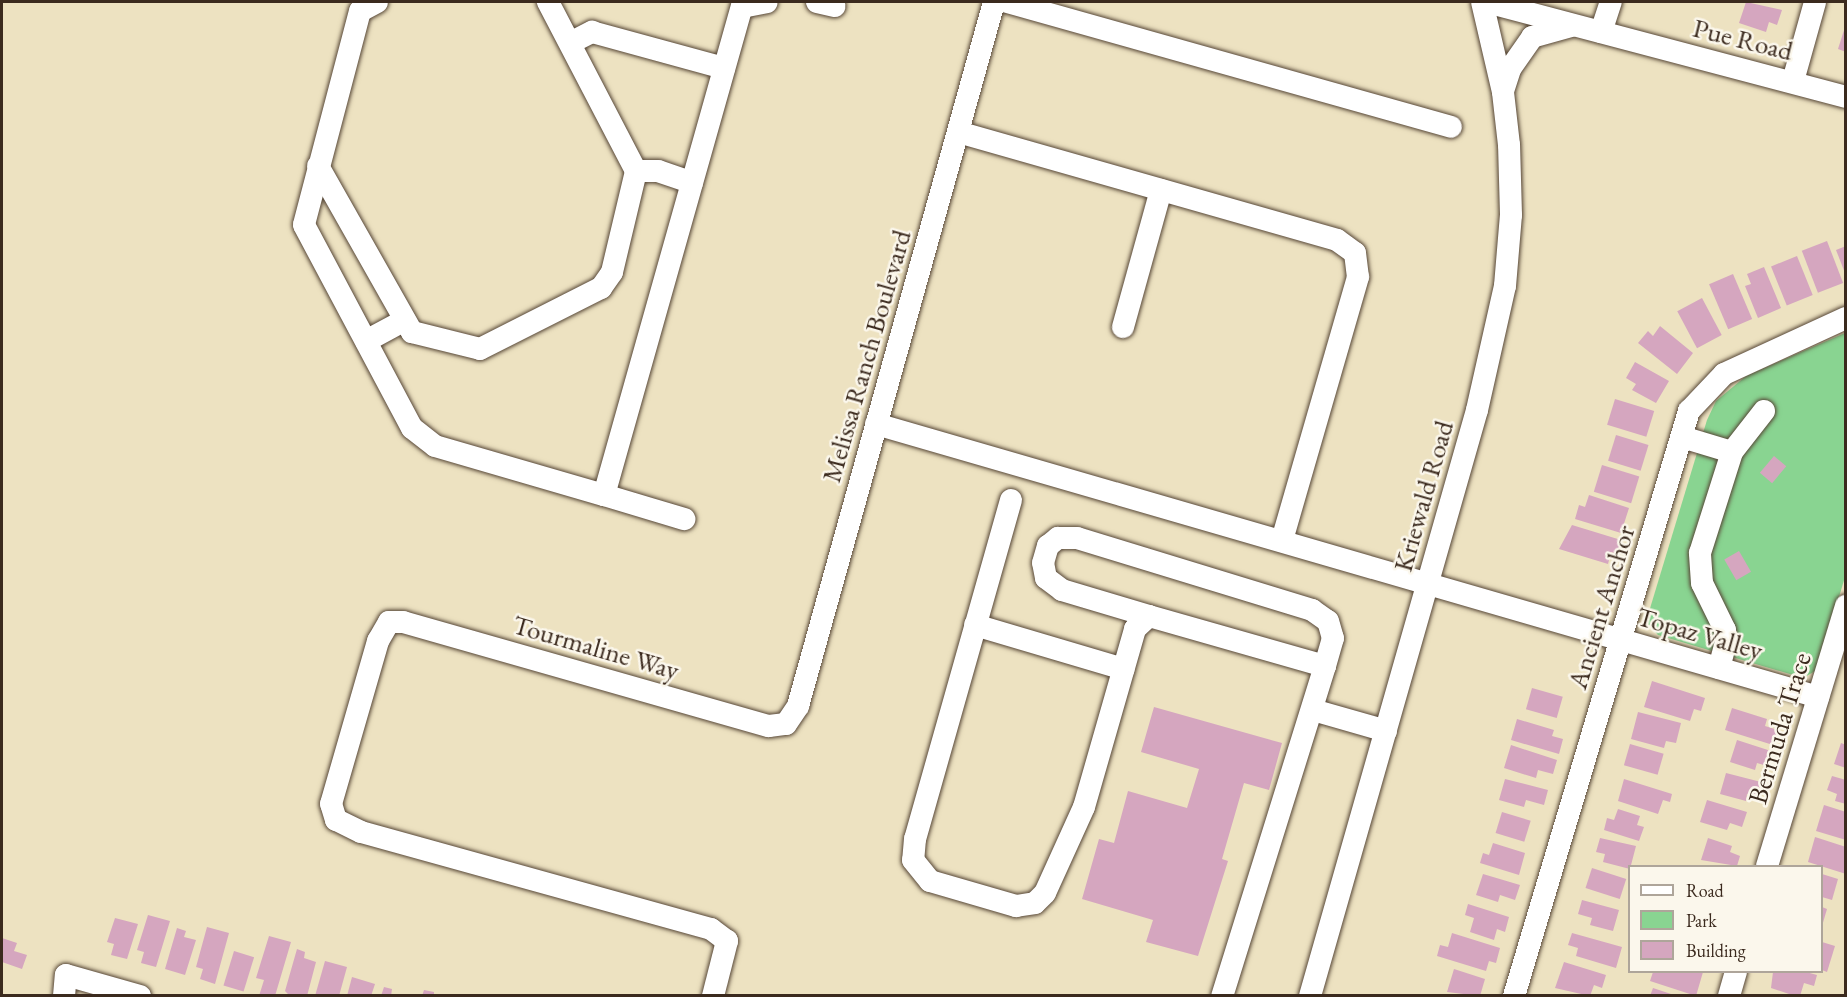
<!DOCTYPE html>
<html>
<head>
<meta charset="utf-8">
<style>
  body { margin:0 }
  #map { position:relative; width:1847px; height:997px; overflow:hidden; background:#ede2c1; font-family:"EB Garamond",serif }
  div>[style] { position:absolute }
  .green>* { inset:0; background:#89d491 }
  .building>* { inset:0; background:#d5a6bf; transform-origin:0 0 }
  .roads { filter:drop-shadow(0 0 2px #564636) drop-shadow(0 0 2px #564636) }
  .minor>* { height:22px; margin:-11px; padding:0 11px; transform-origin:11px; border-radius:11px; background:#fff }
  span { translate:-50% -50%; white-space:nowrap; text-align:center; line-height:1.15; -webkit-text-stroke:5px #fbf7ec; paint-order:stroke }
  .street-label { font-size:27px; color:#3b2a1e }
  .frame { position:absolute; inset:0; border:3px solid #3b2a1e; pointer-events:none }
  .legend { position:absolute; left:1628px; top:865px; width:195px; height:108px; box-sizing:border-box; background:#fbf7ec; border:2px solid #aea59a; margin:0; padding:8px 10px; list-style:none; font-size:18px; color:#3b2a1e }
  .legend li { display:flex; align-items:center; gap:12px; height:30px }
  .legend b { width:30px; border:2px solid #aea59a }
</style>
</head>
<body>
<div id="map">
  <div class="green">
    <i style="clip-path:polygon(1845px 333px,1845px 577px,1817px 670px,1803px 678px,1658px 635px,1647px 623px,1648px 615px,1707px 420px,1716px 401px,1746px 376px)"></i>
  </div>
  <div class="building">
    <i style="clip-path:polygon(1746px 2px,1782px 10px,1777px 25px,1769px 22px,1766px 32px,1739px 23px)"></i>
    <i style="clip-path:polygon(1845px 27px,1846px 27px,1846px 52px,1838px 49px)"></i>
    <i style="left:1827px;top:241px;width:45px;height:27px;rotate:69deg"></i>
    <i style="clip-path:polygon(1846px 246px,1846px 273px,1845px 273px,1836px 250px)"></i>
    <i style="left:1797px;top:256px;width:42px;height:28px;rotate:68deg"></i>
    <i style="clip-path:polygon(1764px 267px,1781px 308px,1758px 318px,1745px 286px,1751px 284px,1747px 274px)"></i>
    <i style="left:1733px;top:274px;width:49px;height:26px;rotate:67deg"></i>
    <i style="left:1702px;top:298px;width:42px;height:28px;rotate:62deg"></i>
    <i style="clip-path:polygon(1660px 326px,1693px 353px,1677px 374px,1638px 343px,1648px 331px,1653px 336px)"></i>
    <i style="clip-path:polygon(1635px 362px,1669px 381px,1656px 403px,1632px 390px,1636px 384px,1626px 378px)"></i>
    <i style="left:1615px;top:399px;width:41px;height:27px;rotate:17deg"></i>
    <i style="left:1616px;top:435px;width:34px;height:27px;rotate:17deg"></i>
    <i style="left:1774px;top:456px;width:16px;height:22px;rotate:40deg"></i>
    <i style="left:1602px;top:465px;width:39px;height:28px;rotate:17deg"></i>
    <i style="clip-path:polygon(1589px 495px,1629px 508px,1621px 533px,1575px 519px,1579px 505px,1585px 507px)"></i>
    <i style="clip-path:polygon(1572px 525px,1621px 540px,1617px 554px,1611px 552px,1608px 564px,1559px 549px)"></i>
    <i style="left:1739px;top:551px;width:24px;height:17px;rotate:60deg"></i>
    <i style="clip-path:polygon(1652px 681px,1705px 698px,1701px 711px,1694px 709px,1690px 721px,1644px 707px)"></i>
    <i style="left:1532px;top:688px;width:32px;height:22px;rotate:16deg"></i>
    <i style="clip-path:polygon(1154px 707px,1282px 743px,1269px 790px,1244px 783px,1222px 859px,1228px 861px,1198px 956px,1146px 942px,1153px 920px,1082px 899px,1099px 839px,1114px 843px,1128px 791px,1187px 808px,1199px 769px,1141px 752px)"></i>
    <i style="clip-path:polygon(1732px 708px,1767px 719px,1765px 726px,1778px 730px,1773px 745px,1725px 730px)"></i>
    <i style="clip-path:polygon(1638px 712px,1681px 723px,1676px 743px,1666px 741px,1664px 748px,1631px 739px)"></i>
    <i style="clip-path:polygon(1517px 719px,1554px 730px,1552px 736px,1563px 739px,1559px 754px,1511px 740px)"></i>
    <i style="clip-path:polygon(1737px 740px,1771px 751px,1767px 766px,1757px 763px,1755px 770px,1730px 762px)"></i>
    <i style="clip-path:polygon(1841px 743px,1846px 745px,1846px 768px,1834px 764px)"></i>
    <i style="left:1630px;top:744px;width:35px;height:22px;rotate:16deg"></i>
    <i style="clip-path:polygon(1511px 745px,1557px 760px,1553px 774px,1538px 770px,1536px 778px,1504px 768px)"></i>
    <i style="clip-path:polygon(1726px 773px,1761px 782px,1757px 797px,1747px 794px,1746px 801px,1720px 794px)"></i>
    <i style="clip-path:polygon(1832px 776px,1846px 780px,1846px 804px,1835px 801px,1837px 794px,1827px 790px)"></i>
    <i style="clip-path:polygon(1505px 779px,1548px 790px,1544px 805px,1526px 800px,1524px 807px,1499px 800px)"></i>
    <i style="clip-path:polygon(1624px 779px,1672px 794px,1670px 802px,1663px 800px,1658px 814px,1618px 801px)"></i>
    <i style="clip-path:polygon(1707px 800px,1747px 812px,1742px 827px,1730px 823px,1727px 830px,1700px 822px)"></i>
    <i style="clip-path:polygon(1824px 805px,1846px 812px,1846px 840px,1816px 831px)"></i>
    <i style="clip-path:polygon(1618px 809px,1640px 816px,1637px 825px,1644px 827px,1639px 841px,1604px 830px,1607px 818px,1614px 820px)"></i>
    <i style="left:1502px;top:812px;width:30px;height:22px;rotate:17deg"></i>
    <i style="clip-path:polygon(1815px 837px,1846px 847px,1846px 874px,1808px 862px)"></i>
    <i style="clip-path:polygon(1600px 838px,1636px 846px,1630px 869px,1603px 862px,1605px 854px,1596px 852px)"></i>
    <i style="clip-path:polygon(1708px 838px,1732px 846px,1730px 852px,1740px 856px,1737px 866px,1701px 860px)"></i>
    <i style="clip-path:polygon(1493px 843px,1525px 853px,1519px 875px,1480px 863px,1483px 853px,1489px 855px)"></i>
    <i style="left:1592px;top:868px;width:36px;height:21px;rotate:18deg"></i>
    <i style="clip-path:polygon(1483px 874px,1520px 885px,1515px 900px,1500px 895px,1498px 902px,1476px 895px)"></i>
    <i style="clip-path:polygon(1822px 874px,1838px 879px,1832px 900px,1822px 897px)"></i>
    <i style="clip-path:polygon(1582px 900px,1619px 910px,1613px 931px,1590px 925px,1592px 918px,1578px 914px)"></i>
    <i style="clip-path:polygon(1468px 904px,1509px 917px,1505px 932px,1497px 929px,1494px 940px,1470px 932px,1474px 918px,1465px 915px)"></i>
    <i style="clip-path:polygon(1822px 907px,1827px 909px,1822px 926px)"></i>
    <i style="clip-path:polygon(148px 915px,170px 921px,156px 967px,141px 963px,144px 952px,137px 950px)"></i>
    <i style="clip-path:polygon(115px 918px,138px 924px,127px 959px,111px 955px,114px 944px,107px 942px)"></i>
    <i style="clip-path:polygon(207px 927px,229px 933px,215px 984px,200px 979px,203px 969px,196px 967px)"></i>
    <i style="clip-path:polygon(177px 928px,186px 931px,184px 937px,196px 940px,185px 975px,165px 969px)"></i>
    <i style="clip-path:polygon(1452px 933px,1500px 948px,1496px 963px,1489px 961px,1486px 971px,1437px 956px,1440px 945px,1448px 947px)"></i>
    <i style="clip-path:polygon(1572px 933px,1622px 947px,1616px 968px,1576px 956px,1578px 948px,1568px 945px)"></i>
    <i style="clip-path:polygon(269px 936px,291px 942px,275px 996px,259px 996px,264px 980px,256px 978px)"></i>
    <i style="clip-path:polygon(2px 938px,17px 943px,14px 951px,27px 955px,22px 969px,2px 962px)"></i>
    <i style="clip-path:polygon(1822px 942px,1835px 946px,1827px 972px,1822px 970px)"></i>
    <i style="clip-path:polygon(297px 949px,305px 952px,304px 958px,316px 962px,307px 996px,290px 996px,285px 991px)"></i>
    <i style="left:234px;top:951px;width:21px;height:36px;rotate:17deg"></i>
    <i style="clip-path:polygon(325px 961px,347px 967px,339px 996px,315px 996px)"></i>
    <i style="clip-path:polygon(1564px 962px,1606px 975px,1602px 988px,1594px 985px,1590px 996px,1555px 988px)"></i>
    <i style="clip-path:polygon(1454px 969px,1485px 979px,1480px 996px,1447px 992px)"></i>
    <i style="clip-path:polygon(1653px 972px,1703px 972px,1696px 996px,1650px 981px)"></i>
    <i style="clip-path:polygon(1773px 972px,1806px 972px,1817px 975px,1814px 986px,1804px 983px,1800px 996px,1795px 996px,1771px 988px)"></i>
    <i style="clip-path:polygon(352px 977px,375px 984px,371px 996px,347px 996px)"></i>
    <i style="clip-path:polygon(384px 987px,392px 989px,391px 996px,381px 996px)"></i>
    <i style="clip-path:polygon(1653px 988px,1674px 995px,1673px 996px,1650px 996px)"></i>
    <i style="clip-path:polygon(424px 990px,434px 992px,434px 996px,422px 996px)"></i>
  </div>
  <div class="roads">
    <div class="minor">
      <i style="left:377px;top:2px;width:19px;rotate:152deg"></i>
      <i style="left:360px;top:11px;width:221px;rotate:104.7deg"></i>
      <i style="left:304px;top:225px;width:230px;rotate:62deg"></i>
      <i style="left:412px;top:428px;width:29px;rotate:38deg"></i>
      <i style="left:435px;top:446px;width:176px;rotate:16.2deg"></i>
      <i style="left:604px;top:495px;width:512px;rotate:-74.25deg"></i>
      <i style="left:817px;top:2px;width:18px;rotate:13deg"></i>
      <i style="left:1007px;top:2px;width:461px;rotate:15.7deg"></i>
      <i style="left:1487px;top:2px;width:371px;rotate:14.8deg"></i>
      <i style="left:742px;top:7px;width:25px;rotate:-11deg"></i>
      <i style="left:1601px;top:32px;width:32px;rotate:-72deg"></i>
      <i style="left:570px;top:43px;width:25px;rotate:-27deg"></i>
      <i style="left:592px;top:32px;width:137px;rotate:15.3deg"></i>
      <i style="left:1793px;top:81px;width:82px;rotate:-74.4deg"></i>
      <i style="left:1503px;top:91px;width:23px;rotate:-72deg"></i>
      <i style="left:1510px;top:69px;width:39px;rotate:-55deg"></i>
      <i style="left:1532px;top:37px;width:41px;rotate:-15.8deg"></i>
      <i style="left:958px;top:132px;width:394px;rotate:15.9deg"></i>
      <i style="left:1337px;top:240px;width:22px;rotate:36deg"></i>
      <i style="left:1355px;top:253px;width:24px;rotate:83deg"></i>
      <i style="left:1358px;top:277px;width:274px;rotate:106.1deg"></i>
      <i style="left:318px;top:166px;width:191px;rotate:60.5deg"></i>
      <i style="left:412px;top:332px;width:70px;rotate:14deg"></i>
      <i style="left:480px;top:349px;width:136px;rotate:-26.8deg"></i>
      <i style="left:601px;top:288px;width:19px;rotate:-55deg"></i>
      <i style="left:612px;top:272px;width:104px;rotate:-76.6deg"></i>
      <i style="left:636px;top:171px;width:191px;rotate:-117.5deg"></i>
      <i style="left:636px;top:171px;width:22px"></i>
      <i style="left:658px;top:171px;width:36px;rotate:19deg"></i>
      <i style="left:1123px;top:327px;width:142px;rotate:-74.5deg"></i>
      <i style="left:366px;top:341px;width:44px;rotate:-28.3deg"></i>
      <i style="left:876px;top:424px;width:981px;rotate:16.16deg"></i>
      <i style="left:1682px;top:437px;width:52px;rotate:16.7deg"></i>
      <i style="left:604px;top:495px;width:84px;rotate:16.7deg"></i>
      <i style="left:1011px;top:500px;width:352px;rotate:105.8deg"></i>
      <i style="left:915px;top:839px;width:21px;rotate:95deg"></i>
      <i style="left:913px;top:860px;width:27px;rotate:51deg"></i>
      <i style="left:930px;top:881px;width:90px;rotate:16.2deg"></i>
      <i style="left:1016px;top:906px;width:19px;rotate:-9deg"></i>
      <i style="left:1035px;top:903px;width:14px;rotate:-45deg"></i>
      <i style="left:1045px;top:893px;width:94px;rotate:-65.6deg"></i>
      <i style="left:1084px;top:807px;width:185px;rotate:-74deg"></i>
      <i style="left:1135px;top:629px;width:19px;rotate:-43deg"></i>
      <i style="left:1149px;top:616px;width:183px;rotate:15.9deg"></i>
      <i style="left:1325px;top:666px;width:346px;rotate:107.3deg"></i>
      <i style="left:1149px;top:616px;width:91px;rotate:-163.4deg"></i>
      <i style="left:1062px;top:590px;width:20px;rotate:-143deg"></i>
      <i style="left:1046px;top:578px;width:15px;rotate:-101deg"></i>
      <i style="left:1043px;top:563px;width:18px;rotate:-74deg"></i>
      <i style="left:1048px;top:546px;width:13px;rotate:-39deg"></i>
      <i style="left:1058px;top:538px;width:19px"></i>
      <i style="left:1077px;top:538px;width:246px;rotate:17deg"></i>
      <i style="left:1312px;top:610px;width:19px;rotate:35deg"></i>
      <i style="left:1328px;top:621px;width:18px;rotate:74deg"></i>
      <i style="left:1333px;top:638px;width:29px;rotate:106deg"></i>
      <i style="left:975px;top:625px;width:155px;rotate:16.5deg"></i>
      <i style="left:1719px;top:668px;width:27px;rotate:-75deg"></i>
      <i style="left:1726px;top:642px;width:12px;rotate:-95deg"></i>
      <i style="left:1725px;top:630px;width:52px;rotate:-116.1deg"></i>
      <i style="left:1702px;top:583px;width:30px;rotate:-94deg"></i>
      <i style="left:1700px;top:553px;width:106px;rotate:-72.4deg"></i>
      <i style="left:1732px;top:452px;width:52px;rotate:-52deg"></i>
      <i style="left:1313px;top:710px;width:76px;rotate:16deg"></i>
      <i style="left:1767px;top:866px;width:272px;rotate:-73.1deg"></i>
      <i style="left:64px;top:996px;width:21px;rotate:-85deg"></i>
      <i style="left:66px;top:975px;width:77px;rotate:15.8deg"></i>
      <i style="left:713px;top:996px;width:57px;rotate:-75.7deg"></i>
      <i style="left:727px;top:941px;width:20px;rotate:-143deg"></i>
      <i style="left:711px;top:929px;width:363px;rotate:-164.5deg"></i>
      <i style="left:361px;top:832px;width:28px;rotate:-154deg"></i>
      <i style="left:336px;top:820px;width:17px;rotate:-107deg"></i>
      <i style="left:331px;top:804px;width:170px;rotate:-73.9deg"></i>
      <i style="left:378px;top:641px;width:22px;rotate:-60deg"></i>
      <i style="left:389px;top:622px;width:14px"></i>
      <i style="left:403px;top:622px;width:380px;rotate:15.9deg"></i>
      <i style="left:769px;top:726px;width:17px;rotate:-7deg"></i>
      <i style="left:786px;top:724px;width:22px;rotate:-56deg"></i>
      <i style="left:798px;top:706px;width:731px;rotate:-74.44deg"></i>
      <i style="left:1310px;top:996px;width:609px;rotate:-74.09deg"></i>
      <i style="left:1477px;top:410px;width:127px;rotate:-77.3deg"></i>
      <i style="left:1505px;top:286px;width:71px;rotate:-85.2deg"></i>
      <i style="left:1511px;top:215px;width:70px;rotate:-91.6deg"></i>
      <i style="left:1509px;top:145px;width:53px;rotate:-96.5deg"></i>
      <i style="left:1503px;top:92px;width:92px;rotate:-103.1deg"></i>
      <i style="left:1514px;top:996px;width:611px;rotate:-73.35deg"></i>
      <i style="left:1689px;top:411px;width:51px;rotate:-46.6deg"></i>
      <i style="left:1724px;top:374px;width:134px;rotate:-24.7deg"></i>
      <i style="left:1729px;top:996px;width:25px;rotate:-74deg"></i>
    </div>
  </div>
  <div class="street-label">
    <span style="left:1743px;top:39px;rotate:14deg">Pue Road</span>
    <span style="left:866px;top:356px;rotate:-74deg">Melissa Ranch Boulevard</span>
    <span style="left:1423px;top:496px;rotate:-74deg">Kriewald Road</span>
    <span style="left:1601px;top:607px;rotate:-73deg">Ancient Anchor</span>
    <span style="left:1700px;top:633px;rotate:16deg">Topaz Valley</span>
    <span style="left:596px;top:647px;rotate:16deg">Tourmaline Way</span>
    <span style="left:1779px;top:728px;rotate:-73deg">Bermuda Trace</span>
  </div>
  <div class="frame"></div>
  <ul class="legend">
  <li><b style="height:8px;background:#fff"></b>Road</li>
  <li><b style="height:16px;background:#89d491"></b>Park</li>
  <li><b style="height:16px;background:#d5a6bf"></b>Building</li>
  </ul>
</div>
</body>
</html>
